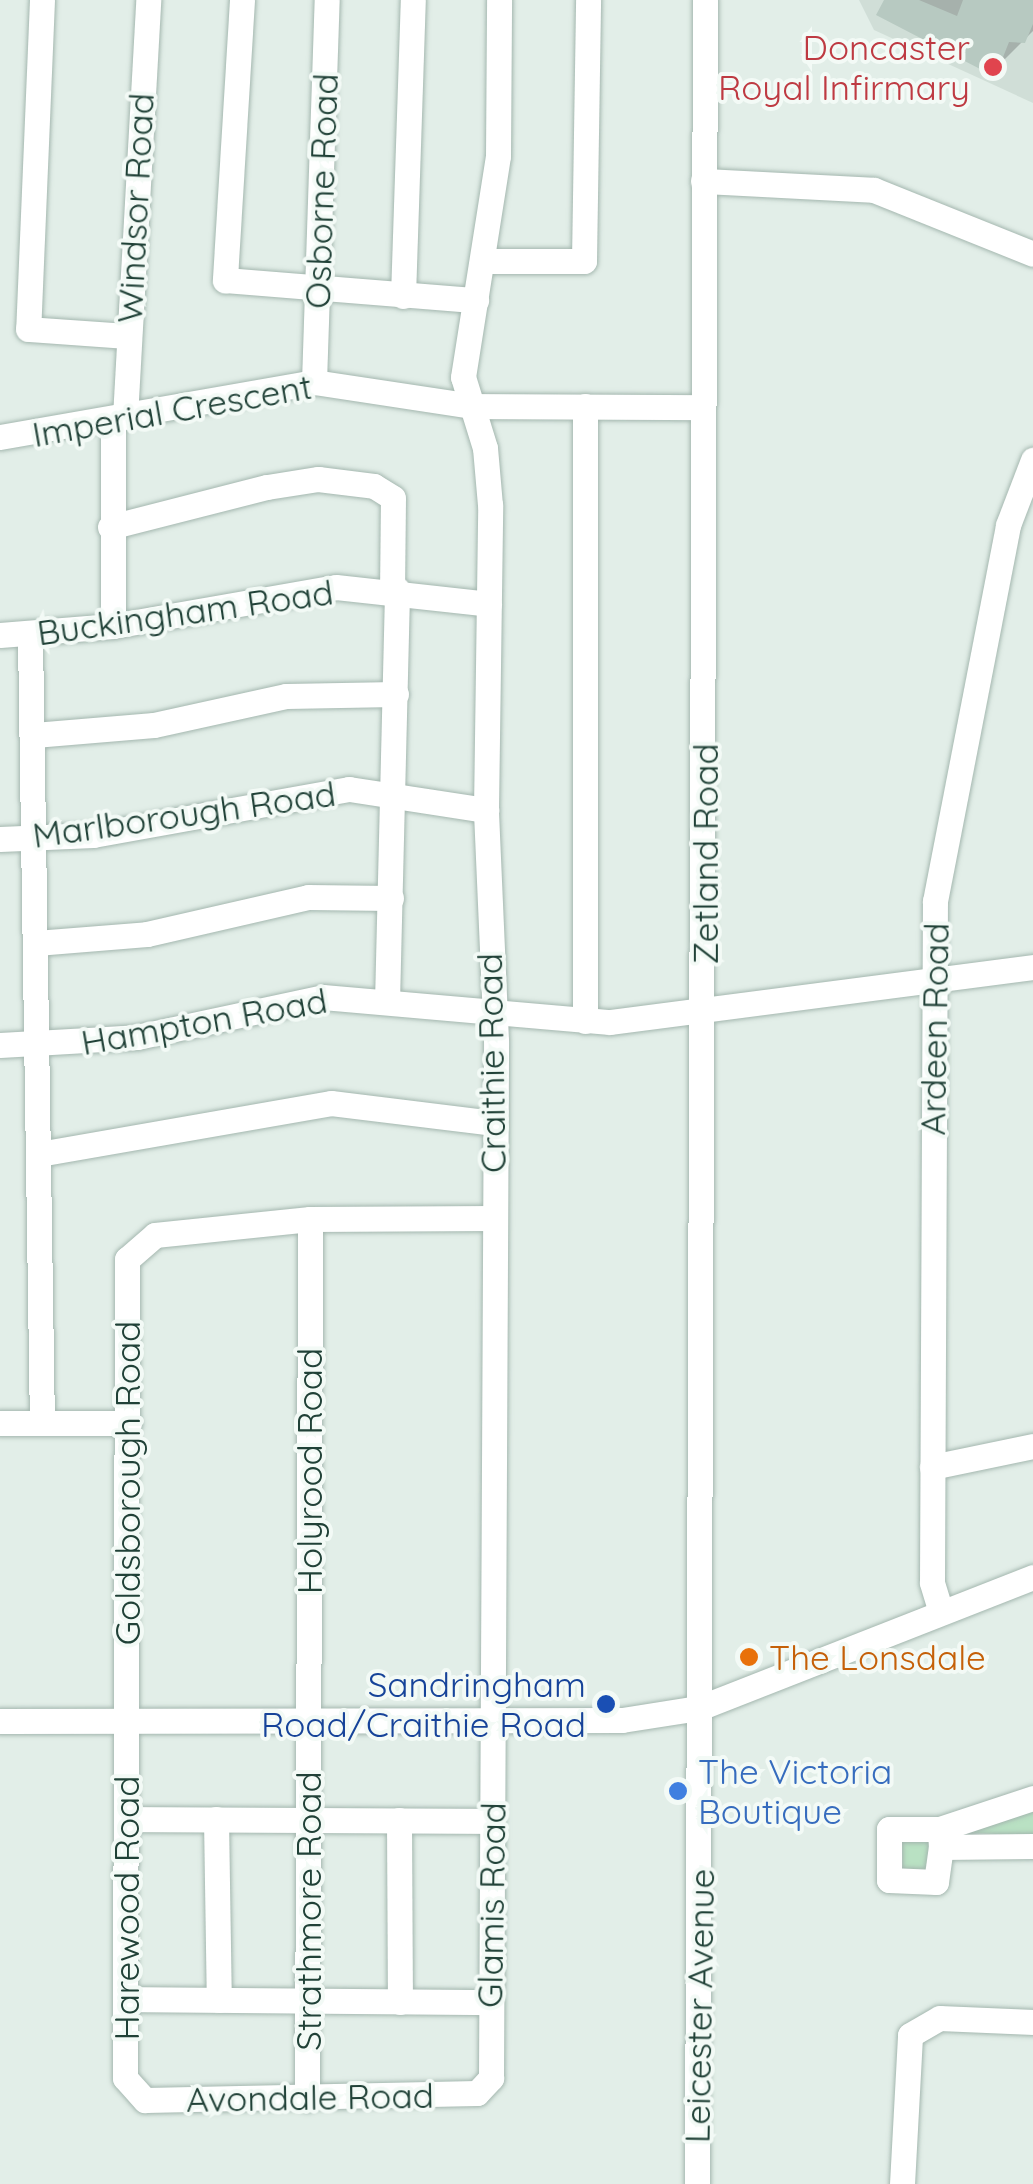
<!DOCTYPE html>
<html>
<head>
<meta charset="utf-8">
<style>
  body { margin:0 }
  #map { position:relative; width:1033px; height:2184px; overflow:hidden; background:#e2eee8; font-family:Quicksand,sans-serif }
  div>[style] { position:absolute }
  .built>* { inset:0; background:#d0ded7 }
  .green>* { inset:0; background:#b9e1c3; transform-origin:0 0 }
  .shadow>* { inset:0; background:#0003 }
  .building>* { inset:0; background:#b7c9c1 }
  .roads { filter:drop-shadow(0 0 2px #a4b7af) drop-shadow(0 0 2px #a4b7af) }
  .minor>* { height:25px; margin:-12.5px; padding:0 12.5px; transform-origin:12.5px; border-radius:12.5px; background:#fff }
  .dots>* { width:28px; height:28px; translate:-50% -50%; box-sizing:border-box; border:5px solid #f3faf6; border-radius:50% }
  span { translate:-50% -50%; white-space:nowrap; text-align:center; line-height:1.15; -webkit-text-stroke:8px #f3faf6; paint-order:stroke }
  .health-label { font-size:35px; color:#be3a42 }
  .right { translate:-100% -50%; text-align:right }
  .street-label { font-size:35px; color:#204137 }
  .food-label { font-size:35px; color:#c56008 }
  .left { translate:0 -50%; text-align:left }
  .transit-label { font-size:35px; color:#164399 }
  .shop-label { font-size:35px; color:#366cbe }
</style>
</head>
<body>
<div id="map">
  <div class="built">
    <i style="clip-path:polygon(859px 0,1033px 0,1033px 103px,874px 30px)"></i>
  </div>
  <div class="green">
    <i style="clip-path:polygon(1033px 1805px,1033px 1836px,960px 1832px)"></i>
    <i style="left:930px;top:1834px;width:40px;height:28px;rotate:89deg"></i>
  </div>
  <div class="shadow">
    <i style="clip-path:polygon(886px 0,1033px 0,1033px 31px,997px 67px)"></i>
  </div>
  <div class="building">
    <i style="clip-path:polygon(884px 0,919px 0,957px 16px,963px 0,1033px 0,1033px 24px,1025px 43px,1009px 42px,998px 70px,982px 70px,876px 15px)"></i>
  </div>
  <div class="roads">
    <div class="minor">
      <i style="left:42px;top:0;width:329px;rotate:92.4deg"></i>
      <i style="left:28px;top:329px;width:101px;rotate:4deg"></i>
      <i style="left:242px;top:0;width:281px;rotate:93.5deg"></i>
      <i style="left:225px;top:280px;width:252px;rotate:4.6deg"></i>
      <i style="left:703px;top:181px;width:171px;rotate:3deg"></i>
      <i style="left:874px;top:190px;width:171px;rotate:21.9deg"></i>
      <i style="left:483px;top:261px;width:101px"></i>
      <i style="left:584px;top:261px;width:261px;rotate:-89.1deg"></i>
      <i style="left:403px;top:296px;width:296px;rotate:-88.1deg"></i>
      <i style="left:314px;top:382px;width:382px;rotate:-88.1deg"></i>
      <i style="left:125px;top:417px;width:418px;rotate:-86.8deg"></i>
      <i style="left:0;top:437px;width:319px;rotate:-9.9deg"></i>
      <i style="left:314px;top:382px;width:161px;rotate:8.6deg"></i>
      <i style="left:473px;top:406px;width:229px;rotate:0.3deg"></i>
      <i style="left:110px;top:527px;width:162px;rotate:-14.3deg"></i>
      <i style="left:267px;top:487px;width:52px;rotate:-8.9deg"></i>
      <i style="left:318px;top:479px;width:56px;rotate:7.1deg"></i>
      <i style="left:374px;top:486px;width:22px;rotate:32deg"></i>
      <i style="left:393px;top:498px;width:91px;rotate:90.6deg"></i>
      <i style="left:113px;top:626px;width:206px;rotate:-90deg"></i>
      <i style="left:0;top:635px;width:113px;rotate:-4.6deg"></i>
      <i style="left:113px;top:626px;width:226px;rotate:-9.9deg"></i>
      <i style="left:336px;top:587px;width:154px;rotate:6.3deg"></i>
      <i style="left:30px;top:636px;width:787px;rotate:89.13deg"></i>
      <i style="left:34px;top:735px;width:120px;rotate:-4.8deg"></i>
      <i style="left:154px;top:725px;width:135px;rotate:-12.4deg"></i>
      <i style="left:286px;top:696px;width:110px;rotate:-1deg"></i>
      <i style="left:0;top:839px;width:93px;rotate:-2.5deg"></i>
      <i style="left:93px;top:835px;width:260px;rotate:-10.2deg"></i>
      <i style="left:349px;top:789px;width:139px;rotate:8.7deg"></i>
      <i style="left:36px;top:943px;width:111px;rotate:-4.6deg"></i>
      <i style="left:147px;top:934px;width:165px;rotate:-12.9deg"></i>
      <i style="left:308px;top:897px;width:83px;rotate:0.7deg"></i>
      <i style="left:387px;top:1002px;width:413px;rotate:-88.6deg"></i>
      <i style="left:585px;top:1021px;width:615px;rotate:-90deg"></i>
      <i style="left:0;top:1045px;width:137px;rotate:-3.3deg"></i>
      <i style="left:137px;top:1037px;width:190px;rotate:-12.1deg"></i>
      <i style="left:323px;top:997px;width:288px;rotate:5deg"></i>
      <i style="left:610px;top:1022px;width:427px;rotate:-7.4deg"></i>
      <i style="left:39px;top:1154px;width:296px;rotate:-9.9deg"></i>
      <i style="left:331px;top:1103px;width:165px;rotate:7deg"></i>
      <i style="left:494px;top:1218px;width:184px;rotate:179.7deg"></i>
      <i style="left:310px;top:1219px;width:156px;rotate:174.1deg"></i>
      <i style="left:155px;top:1235px;width:37px;rotate:139deg"></i>
      <i style="left:127px;top:1259px;width:819px;rotate:90.14deg"></i>
      <i style="left:125px;top:2078px;width:30px;rotate:48deg"></i>
      <i style="left:145px;top:2100px;width:332px;rotate:-1.2deg"></i>
      <i style="left:477px;top:2093px;width:21px;rotate:-47deg"></i>
      <i style="left:491px;top:2078px;width:1037px;rotate:-89.72deg"></i>
      <i style="left:496px;top:1041px;width:231px;rotate:-92.5deg"></i>
      <i style="left:486px;top:810px;width:305px;rotate:-89.2deg"></i>
      <i style="left:490px;top:505px;width:57px;rotate:-95deg"></i>
      <i style="left:485px;top:448px;width:74px;rotate:-107.2deg"></i>
      <i style="left:463px;top:377px;width:224px;rotate:-81deg"></i>
      <i style="left:498px;top:156px;width:156px;rotate:-89.6deg"></i>
      <i style="left:0;top:1423px;width:129px"></i>
      <i style="left:932px;top:1467px;width:103px;rotate:-11.7deg"></i>
      <i style="left:940px;top:1609px;width:28px;rotate:-107deg"></i>
      <i style="left:932px;top:1582px;width:681px;rotate:-89.75deg"></i>
      <i style="left:935px;top:901px;width:383px;rotate:-79deg"></i>
      <i style="left:1008px;top:525px;width:70px;rotate:-69deg"></i>
      <i style="left:0;top:1721px;width:622px;rotate:-0.09deg"></i>
      <i style="left:622px;top:1720px;width:78px;rotate:-8.9deg"></i>
      <i style="left:699px;top:1708px;width:359px;rotate:-21.4deg"></i>
      <i style="left:1033px;top:1798px;width:98px;rotate:161.6deg"></i>
      <i style="left:940px;top:1829px;width:18px;rotate:87deg"></i>
      <i style="left:941px;top:1847px;width:92px;rotate:-0.6deg"></i>
      <i style="left:126px;top:1819px;width:366px;rotate:0.3deg"></i>
      <i style="left:216px;top:1819px;width:181px;rotate:89.1deg"></i>
      <i style="left:399px;top:1820px;width:182px;rotate:89.7deg"></i>
      <i style="left:940px;top:1829px;width:51px;rotate:180deg"></i>
      <i style="left:889px;top:1829px;width:51px;rotate:90deg"></i>
      <i style="left:889px;top:1880px;width:47px;rotate:2.4deg"></i>
      <i style="left:936px;top:1882px;width:35px;rotate:-82deg"></i>
      <i style="left:126px;top:1999px;width:364px;rotate:0.5deg"></i>
      <i style="left:307px;top:2099px;width:880px;rotate:-89.8deg"></i>
      <i style="left:697px;top:2184px;width:2184px;rotate:-89.79deg"></i>
      <i style="left:902px;top:2184px;width:149px;rotate:-86.9deg"></i>
      <i style="left:910px;top:2035px;width:34px;rotate:-30deg"></i>
      <i style="left:940px;top:2018px;width:93px;rotate:2.5deg"></i>
    </div>
  </div>
  <div class="dots">
    <i style="left:993px;top:67px;background:#e0444e"></i>
    <i style="left:749px;top:1657px;background:#e8710a"></i>
    <i style="left:606px;top:1704px;background:#1a4fb4"></i>
    <i style="left:678px;top:1791px;background:#3f7fe0"></i>
  </div>
  <div class="health-label">
    <span class="right" style="left:970px;top:67px">Doncaster<br>Royal Infirmary</span>
  </div>
  <div class="street-label">
    <span style="left:321px;top:191px;rotate:-88deg">Osborne Road</span>
    <span style="left:135px;top:208px;rotate:-87deg">Windsor Road</span>
    <span style="left:172px;top:410px;rotate:-10deg">Imperial Crescent</span>
    <span style="left:185px;top:612px;rotate:-8deg">Buckingham Road</span>
    <span style="left:184px;top:814px;rotate:-8deg">Marlborough Road</span>
    <span style="left:705px;top:854px;rotate:-90deg">Zetland Road</span>
    <span style="left:204px;top:1021px;rotate:-10deg">Hampton Road</span>
    <span style="left:934px;top:1029px;rotate:-89deg">Ardeen Road</span>
    <span style="left:491px;top:1063px;rotate:-91deg">Craithie Road</span>
    <span style="left:309px;top:1471px;rotate:-90deg">Holyrood Road</span>
    <span style="left:127px;top:1483px;rotate:-90deg">Goldsborough Road</span>
    <span style="left:491px;top:1905px;rotate:-89deg">Glamis Road</span>
    <span style="left:126px;top:1908px;rotate:-90deg">Harewood Road</span>
    <span style="left:308px;top:1911px;rotate:-90deg">Strathmore Road</span>
    <span style="left:699px;top:2006px;rotate:-89deg">Leicester Avenue</span>
    <span style="left:310px;top:2097px;rotate:-1deg">Avondale Road</span>
  </div>
  <div class="food-label">
    <span class="left" style="left:769px;top:1657px">The Lonsdale</span>
  </div>
  <div class="transit-label">
    <span class="right" style="left:586px;top:1704px">Sandringham<br>Road/Craithie Road</span>
  </div>
  <div class="shop-label">
    <span class="left" style="left:698px;top:1791px">The Victoria<br>Boutique</span>
  </div>
</div>
</body>
</html>
